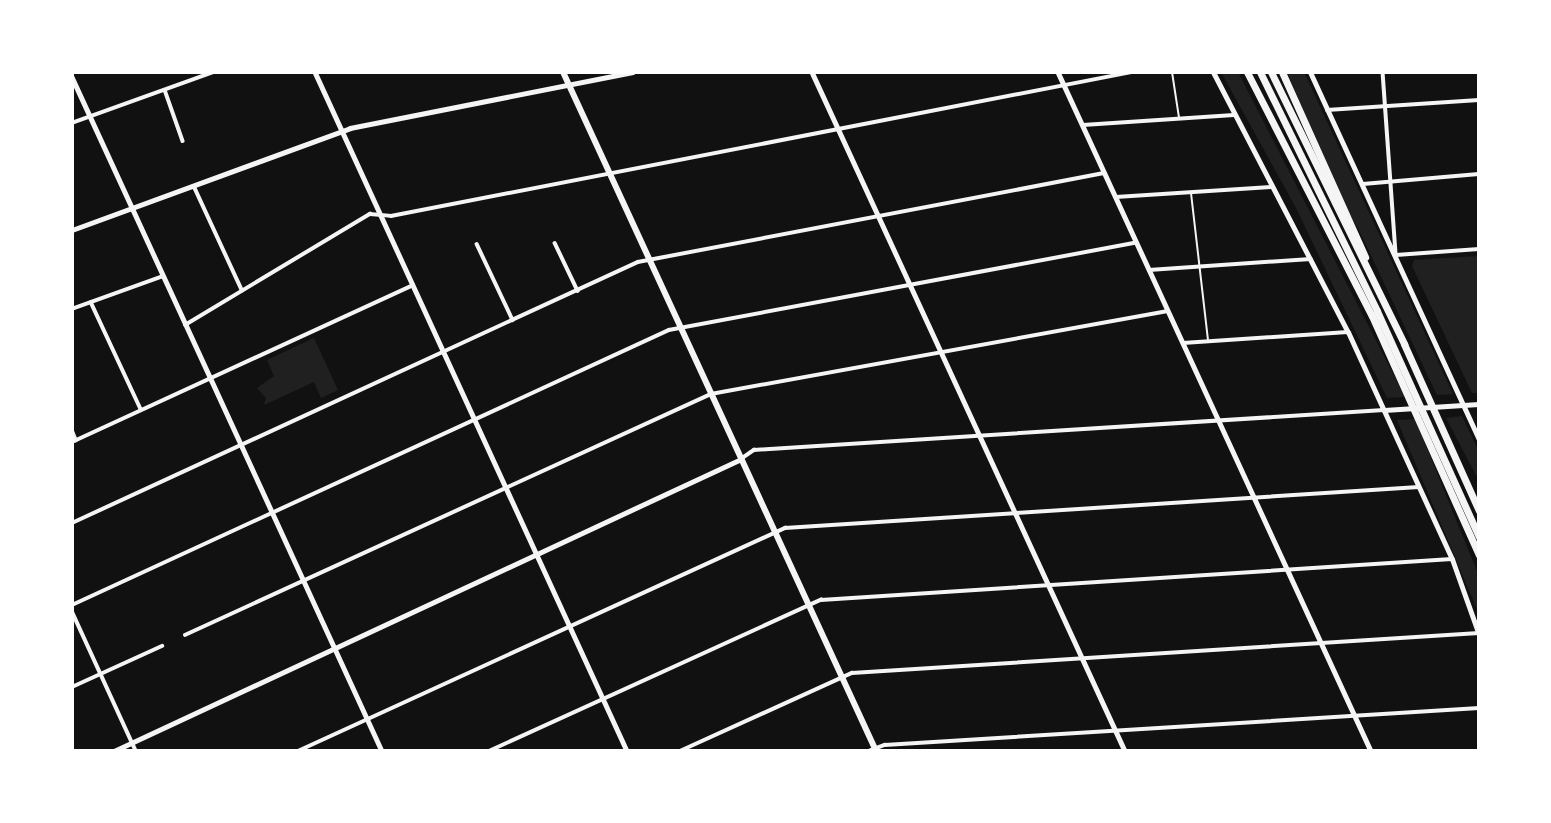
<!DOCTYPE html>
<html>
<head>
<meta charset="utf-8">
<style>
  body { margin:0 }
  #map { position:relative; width:1551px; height:823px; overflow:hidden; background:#111; font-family:"Titillium Web",sans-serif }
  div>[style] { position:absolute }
  .green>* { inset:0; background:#202020 }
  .service>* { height:2px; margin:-1px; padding:0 1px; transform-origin:1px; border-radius:1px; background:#f5f5f5 }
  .minor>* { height:3.5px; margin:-1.75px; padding:0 1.75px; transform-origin:1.75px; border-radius:1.75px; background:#f5f5f5 }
  .tertiary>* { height:4.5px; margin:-2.25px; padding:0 2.25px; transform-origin:2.25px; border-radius:2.25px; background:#f5f5f5 }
  .secondary>* { height:5px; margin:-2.5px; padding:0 2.5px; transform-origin:2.5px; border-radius:2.5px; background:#f5f5f5 }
  .primary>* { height:6px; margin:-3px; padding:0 3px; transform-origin:3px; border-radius:3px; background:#f5f5f5 }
  .motorway>* { height:7px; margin:-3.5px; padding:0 3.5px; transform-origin:3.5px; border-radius:3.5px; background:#f5f5f5 }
  span { translate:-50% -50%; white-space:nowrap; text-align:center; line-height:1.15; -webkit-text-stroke:7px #fff; paint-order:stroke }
  .frame { position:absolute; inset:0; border:74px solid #fff; pointer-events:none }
</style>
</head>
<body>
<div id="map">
  <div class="green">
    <i style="clip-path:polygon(1221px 72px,1238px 72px,1405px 397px,1387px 398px,1296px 208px)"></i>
    <i style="clip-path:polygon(1287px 72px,1304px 72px,1453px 394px,1437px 395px,1358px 228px,1341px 202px)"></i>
    <i style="clip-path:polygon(1479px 256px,1479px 393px,1472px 393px,1412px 266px,1414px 260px)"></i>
    <i style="clip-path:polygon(314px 338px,338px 390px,321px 398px,314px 382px,264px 405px,266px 398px,257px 388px,274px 376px,267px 360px)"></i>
    <i style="clip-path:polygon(1462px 416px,1479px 452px,1479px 481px,1446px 418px)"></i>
    <i style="clip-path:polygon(1415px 419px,1479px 576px,1479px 614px,1397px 420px)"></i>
  </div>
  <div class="service">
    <i style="left:1172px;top:72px;width:47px;rotate:81.3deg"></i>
    <i style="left:1191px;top:193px;width:147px;rotate:83.4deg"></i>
  </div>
  <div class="minor">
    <i style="left:1383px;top:72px;width:183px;rotate:85.9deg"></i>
    <i style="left:1396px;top:255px;width:83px;rotate:-4.1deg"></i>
    <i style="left:165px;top:90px;width:54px;rotate:70.6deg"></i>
    <i style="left:1327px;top:110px;width:152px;rotate:-3.8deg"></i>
    <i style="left:72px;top:123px;width:151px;rotate:-19.8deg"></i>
    <i style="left:1083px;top:125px;width:151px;rotate:-3.8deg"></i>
    <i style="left:1363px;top:184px;width:116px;rotate:-4.9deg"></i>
    <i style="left:194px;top:186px;width:115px;rotate:65.2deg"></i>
    <i style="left:1116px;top:197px;width:155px;rotate:-3.7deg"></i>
    <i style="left:555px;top:243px;width:53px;rotate:64.4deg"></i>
    <i style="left:477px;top:244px;width:84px;rotate:64.7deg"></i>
    <i style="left:1149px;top:270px;width:162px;rotate:-3.9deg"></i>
    <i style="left:91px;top:302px;width:118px;rotate:65deg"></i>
    <i style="left:72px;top:309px;width:97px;rotate:-19.9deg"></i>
    <i style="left:185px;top:325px;width:216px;rotate:-31deg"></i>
    <i style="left:370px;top:214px;width:21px;rotate:5deg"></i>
    <i style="left:391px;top:216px;width:755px;rotate:-11deg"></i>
    <i style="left:1183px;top:343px;width:165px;rotate:-3.8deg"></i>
    <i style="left:72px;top:430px;width:11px;rotate:68deg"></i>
    <i style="left:72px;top:442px;width:375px;rotate:-24.7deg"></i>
    <i style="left:741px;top:459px;width:16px;rotate:-35deg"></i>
    <i style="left:754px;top:450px;width:631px;rotate:-3.63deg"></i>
    <i style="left:72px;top:523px;width:623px;rotate:-24.76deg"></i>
    <i style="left:638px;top:262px;width:474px;rotate:-10.8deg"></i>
    <i style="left:72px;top:605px;width:657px;rotate:-24.73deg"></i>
    <i style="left:669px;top:330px;width:475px;rotate:-10.6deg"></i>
    <i style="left:72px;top:611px;width:154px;rotate:65.4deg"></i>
    <i style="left:185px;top:635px;width:579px;rotate:-24.62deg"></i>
    <i style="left:711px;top:394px;width:464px;rotate:-10.3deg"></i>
    <i style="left:72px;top:687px;width:99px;rotate:-24.5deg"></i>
    <i style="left:298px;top:751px;width:536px;rotate:-24.6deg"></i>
    <i style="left:785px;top:528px;width:635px;rotate:-3.7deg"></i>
    <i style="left:489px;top:751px;width:365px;rotate:-24.5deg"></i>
    <i style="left:821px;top:600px;width:632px;rotate:-3.72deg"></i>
    <i style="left:680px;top:751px;width:189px;rotate:-24.4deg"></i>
    <i style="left:852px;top:673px;width:628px;rotate:-3.65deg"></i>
    <i style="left:869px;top:751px;width:17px;rotate:-21deg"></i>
    <i style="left:885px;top:745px;width:595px;rotate:-3.56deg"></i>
  </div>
  <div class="tertiary">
    <i style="left:315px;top:72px;width:747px;rotate:65.32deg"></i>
    <i style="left:812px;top:72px;width:748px;rotate:65.25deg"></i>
    <i style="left:1058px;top:72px;width:748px;rotate:65.25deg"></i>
    <i style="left:72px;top:77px;width:742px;rotate:65.3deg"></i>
    <i style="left:72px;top:230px;width:296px;rotate:-20.1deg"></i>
    <i style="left:350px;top:128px;width:288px;rotate:-11.2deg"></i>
    <i style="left:114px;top:751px;width:692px;rotate:-24.97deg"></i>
  </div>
  <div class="secondary">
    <i style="left:1213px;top:72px;width:293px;rotate:62.6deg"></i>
    <i style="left:1348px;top:332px;width:250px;rotate:65.4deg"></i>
    <i style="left:1452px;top:559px;width:81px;rotate:70.4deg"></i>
    <i style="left:1310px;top:72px;width:405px;rotate:65.3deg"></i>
    <i style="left:1384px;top:410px;width:95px;rotate:-3.6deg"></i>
  </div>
  <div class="primary">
    <i style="left:563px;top:72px;width:748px;rotate:65.25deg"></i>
  </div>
  <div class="motorway">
    <i style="left:1247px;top:72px;width:274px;rotate:62.9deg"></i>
    <i style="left:1372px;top:316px;width:262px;rotate:65.9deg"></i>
    <i style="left:1260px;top:72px;width:266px;rotate:63.9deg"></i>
    <i style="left:1377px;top:311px;width:248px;rotate:65.7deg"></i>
    <i style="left:1271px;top:72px;width:303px;rotate:63.9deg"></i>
    <i style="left:1404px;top:344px;width:183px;rotate:65.8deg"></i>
    <i style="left:1282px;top:72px;width:203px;rotate:65.8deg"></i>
  </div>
  <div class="frame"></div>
</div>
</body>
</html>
